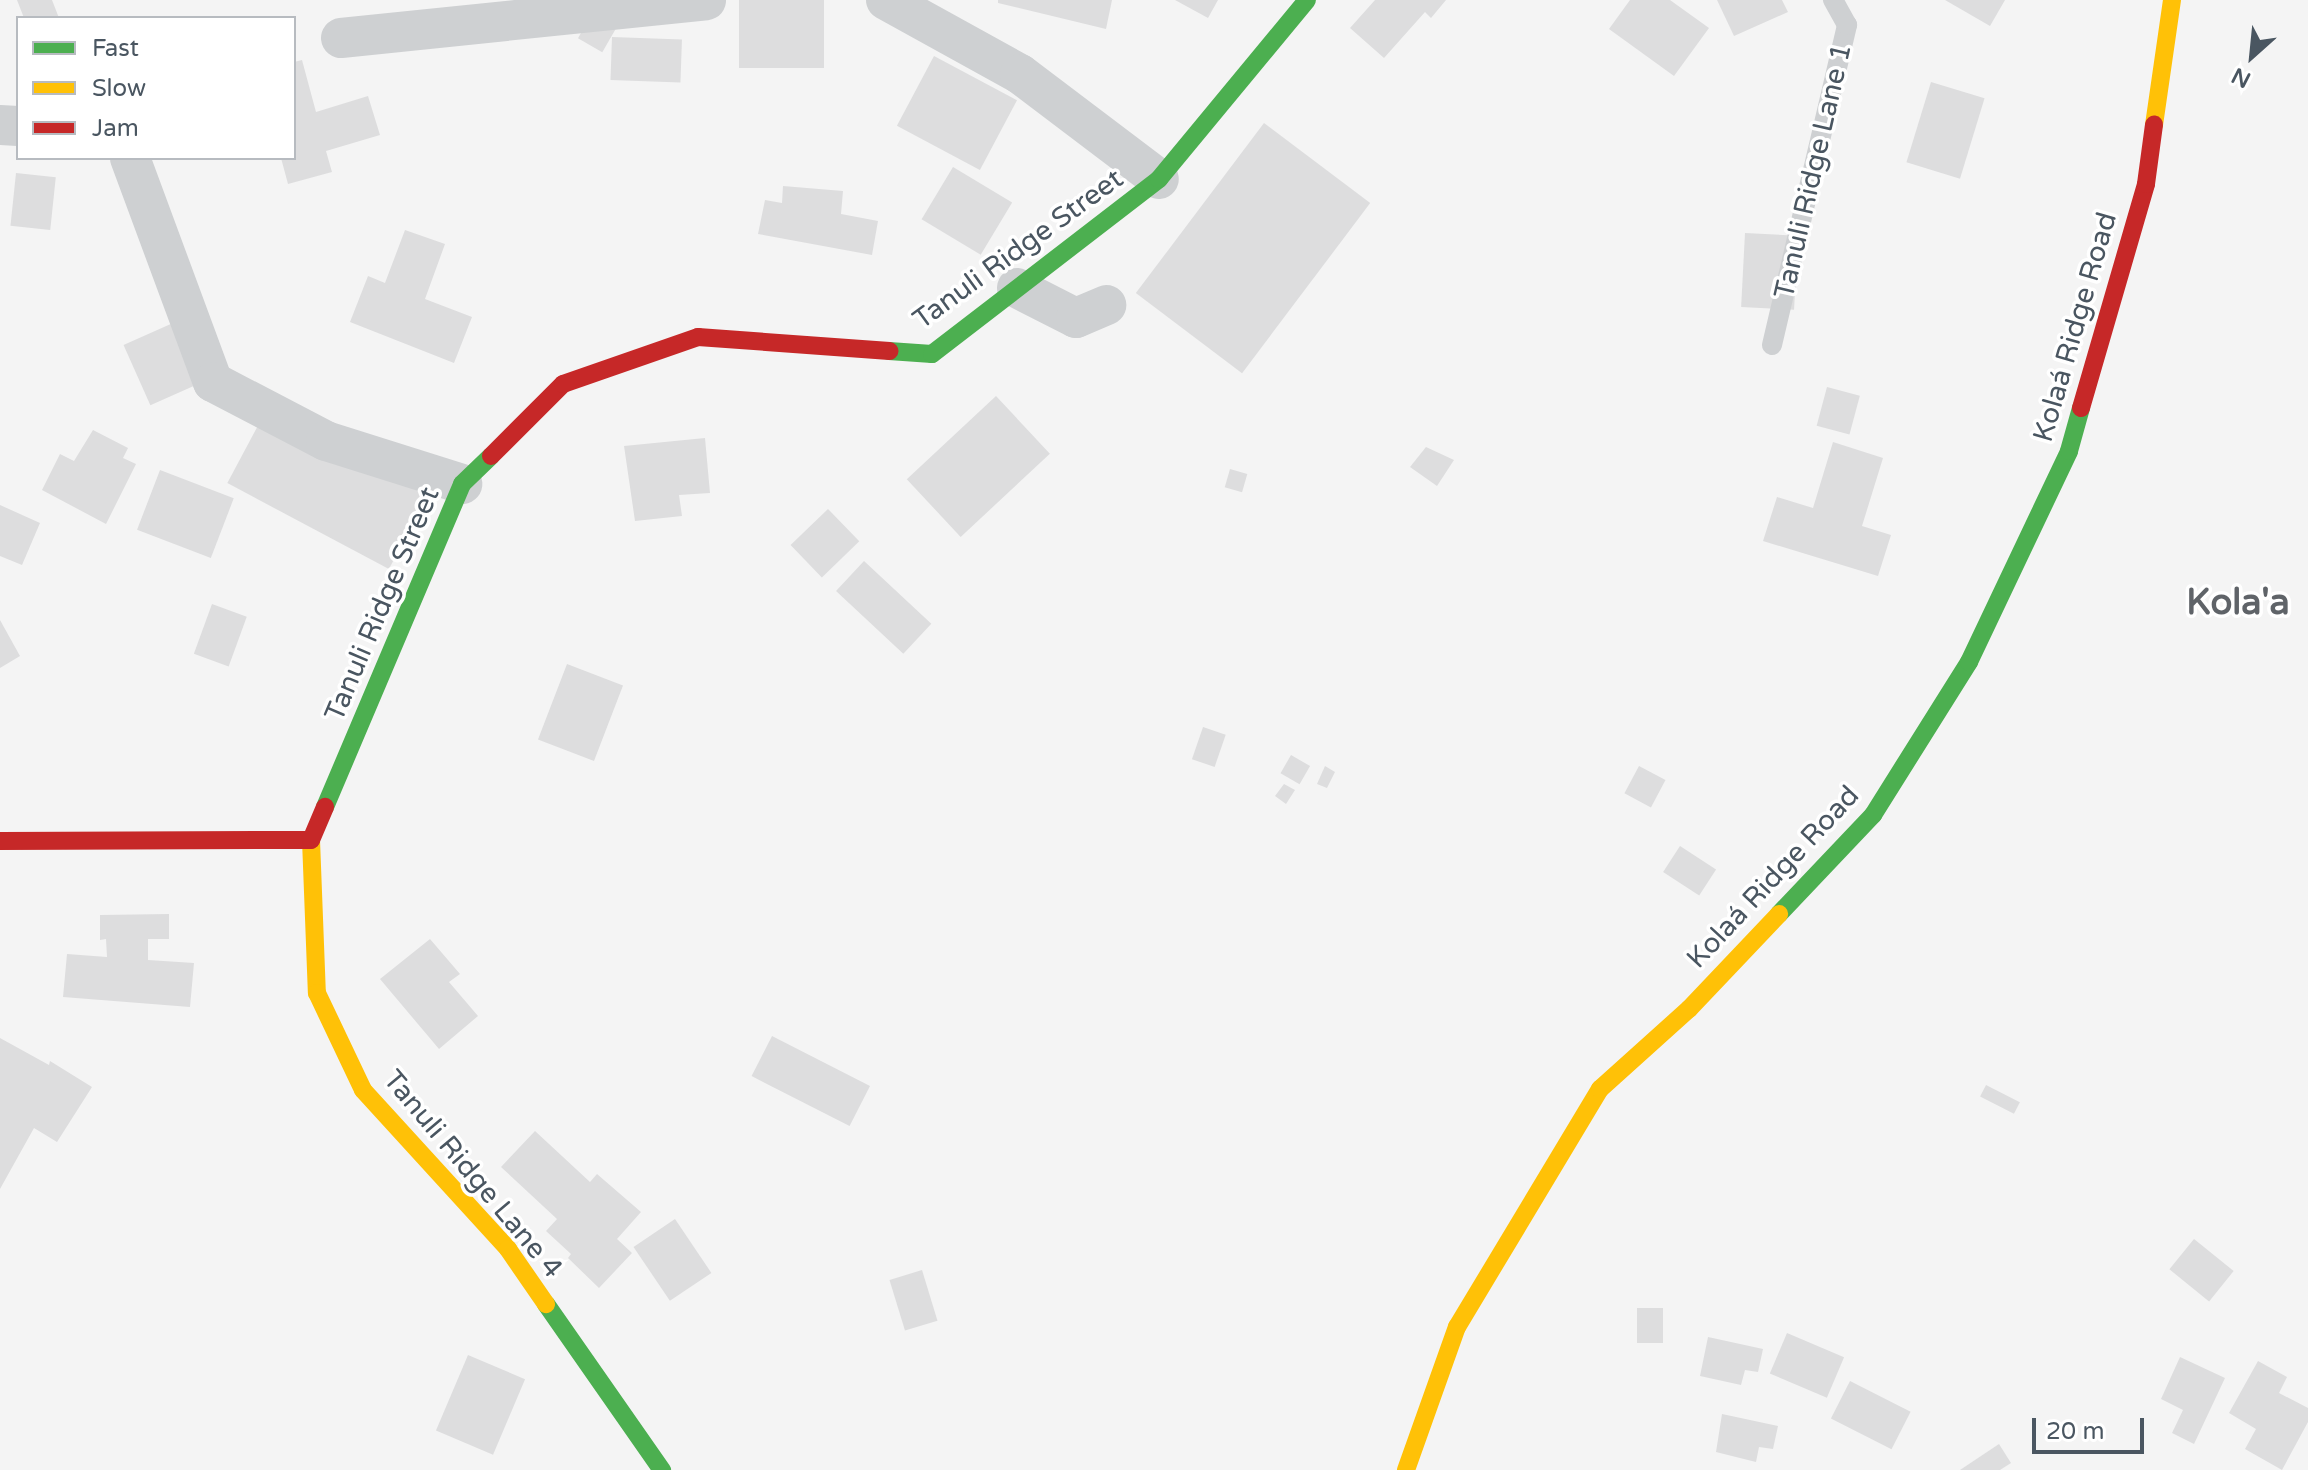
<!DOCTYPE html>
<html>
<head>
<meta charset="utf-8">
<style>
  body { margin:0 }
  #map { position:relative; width:2308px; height:1470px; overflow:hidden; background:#f4f4f4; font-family:"Varela Round",sans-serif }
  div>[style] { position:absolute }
  .building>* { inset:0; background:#ddddde; transform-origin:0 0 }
  .lane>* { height:20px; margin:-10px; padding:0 10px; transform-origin:10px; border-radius:10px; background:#ced0d2 }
  .street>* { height:40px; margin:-20px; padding:0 20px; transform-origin:20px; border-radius:20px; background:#ced0d2 }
  .fast>* { height:18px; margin:-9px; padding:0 9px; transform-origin:9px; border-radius:9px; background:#4caf50 }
  .slow>* { height:18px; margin:-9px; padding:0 9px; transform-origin:9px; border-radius:9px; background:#ffc107 }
  .jam>* { height:18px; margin:-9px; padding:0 9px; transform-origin:9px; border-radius:9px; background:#c62828 }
  span { translate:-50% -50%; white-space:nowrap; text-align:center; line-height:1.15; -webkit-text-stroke:7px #fff; paint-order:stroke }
  .street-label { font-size:28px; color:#4a5661 }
  .district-label { font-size:36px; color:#5f6368; font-weight:700 }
  .legend { position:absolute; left:16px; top:16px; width:280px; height:144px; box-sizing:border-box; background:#fff; border:2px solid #b7bbc0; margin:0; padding:10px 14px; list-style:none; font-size:24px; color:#4a5661 }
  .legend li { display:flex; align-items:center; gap:16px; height:40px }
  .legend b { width:40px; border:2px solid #b7bbc0 }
  .north { position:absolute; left:2212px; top:16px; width:80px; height:80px; -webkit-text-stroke:6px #fff; paint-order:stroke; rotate:207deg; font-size:22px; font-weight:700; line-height:32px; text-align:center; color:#4a5661 }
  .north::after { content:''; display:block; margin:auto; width:28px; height:36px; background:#4a5661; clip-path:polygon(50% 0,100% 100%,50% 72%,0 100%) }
  .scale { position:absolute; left:2032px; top:1418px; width:112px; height:36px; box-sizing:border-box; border:4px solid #4a5661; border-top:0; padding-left:10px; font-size:24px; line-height:28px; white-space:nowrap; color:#4a5661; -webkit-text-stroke:6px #fff; paint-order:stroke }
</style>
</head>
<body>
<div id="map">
  <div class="building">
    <i style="clip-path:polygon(17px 0,52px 0,59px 18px,24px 18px)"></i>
    <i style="left:739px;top:0;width:85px;height:68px"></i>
    <i style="clip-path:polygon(998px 0,1112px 0,1106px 29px,998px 3px)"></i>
    <i style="clip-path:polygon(1175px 0,1218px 0,1208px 18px)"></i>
    <i style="clip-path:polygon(1375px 0,1446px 0,1431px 18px,1425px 12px,1384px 58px,1350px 28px)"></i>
    <i style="clip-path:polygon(1630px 0,1670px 0,1709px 28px,1674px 76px,1609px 29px)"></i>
    <i style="clip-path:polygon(1717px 0,1782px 0,1788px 12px,1734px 36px)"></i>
    <i style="clip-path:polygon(1945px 0,2005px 0,1990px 26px)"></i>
    <i style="left:592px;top:14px;width:28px;height:28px;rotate:30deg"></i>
    <i style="left:612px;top:37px;width:70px;height:43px;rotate:2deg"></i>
    <i style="left:934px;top:56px;width:94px;height:79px;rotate:28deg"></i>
    <i style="clip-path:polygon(302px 60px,316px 112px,368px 96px,380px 135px,326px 151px,332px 172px,288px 184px,281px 158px,294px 158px,294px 62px)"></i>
    <i style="left:1931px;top:82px;width:56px;height:84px;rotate:17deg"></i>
    <i style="left:1264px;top:123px;width:133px;height:213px;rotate:37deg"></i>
    <i style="left:953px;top:167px;width:69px;height:61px;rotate:31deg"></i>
    <i style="left:16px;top:173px;width:40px;height:53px;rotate:6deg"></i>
    <i style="clip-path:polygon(783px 186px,843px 191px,841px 214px,878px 221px,872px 255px,758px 234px,765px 200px,782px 203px)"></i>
    <i style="clip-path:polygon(405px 230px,445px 244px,425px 299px,472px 317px,454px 363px,350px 322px,368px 276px,385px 283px)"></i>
    <i style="left:1745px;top:233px;width:53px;height:74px;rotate:3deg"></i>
    <i style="left:182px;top:319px;width:66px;height:64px;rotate:66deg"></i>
    <i style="left:1827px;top:387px;width:34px;height:40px;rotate:15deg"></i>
    <i style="left:996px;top:396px;width:79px;height:122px;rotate:47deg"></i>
    <i style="left:271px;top:401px;width:183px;height:93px;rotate:28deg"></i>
    <i style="clip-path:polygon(93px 430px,128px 448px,123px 458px,136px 464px,106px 524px,42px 490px,60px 454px,74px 461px)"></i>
    <i style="clip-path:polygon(705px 438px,710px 493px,679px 495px,682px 516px,635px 521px,624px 446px)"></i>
    <i style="clip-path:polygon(1833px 442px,1883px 458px,1862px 526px,1891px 535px,1878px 576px,1763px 541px,1777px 497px,1813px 508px)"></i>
    <i style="clip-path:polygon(1426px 447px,1454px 460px,1437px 486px,1410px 467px)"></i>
    <i style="left:1230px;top:469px;width:18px;height:19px;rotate:16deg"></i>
    <i style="left:160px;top:470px;width:79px;height:64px;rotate:21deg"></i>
    <i style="clip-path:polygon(0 505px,40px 523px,22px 565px,0 556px)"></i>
    <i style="left:828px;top:509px;width:45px;height:52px;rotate:46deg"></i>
    <i style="left:864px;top:561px;width:92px;height:41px;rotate:43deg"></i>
    <i style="left:212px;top:604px;width:37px;height:53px;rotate:20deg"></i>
    <i style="clip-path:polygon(0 620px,20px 656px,0 668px)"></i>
    <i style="left:567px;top:664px;width:60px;height:81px;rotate:21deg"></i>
    <i style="left:1203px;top:727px;width:24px;height:34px;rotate:19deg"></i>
    <i style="left:1291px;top:755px;width:22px;height:21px;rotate:30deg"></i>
    <i style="clip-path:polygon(1325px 766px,1335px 772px,1327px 788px,1317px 784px)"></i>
    <i style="left:1639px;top:766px;width:30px;height:31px;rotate:28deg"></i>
    <i style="clip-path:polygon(1284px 784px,1295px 790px,1286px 804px,1275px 796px)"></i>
    <i style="left:1680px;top:846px;width:43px;height:31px;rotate:33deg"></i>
    <i style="clip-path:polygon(169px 914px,169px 939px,148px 939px,148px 960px,194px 963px,190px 1007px,63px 997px,67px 954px,107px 957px,106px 939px,100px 940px,100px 915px)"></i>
    <i style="clip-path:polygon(430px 939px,460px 974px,449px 982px,478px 1016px,439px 1049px,380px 979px)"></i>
    <i style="left:772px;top:1036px;width:110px;height:45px;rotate:27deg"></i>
    <i style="clip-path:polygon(0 1038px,49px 1065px,50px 1061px,92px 1087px,57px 1142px,34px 1128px,0 1189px)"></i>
    <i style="left:1986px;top:1085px;width:38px;height:13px;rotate:27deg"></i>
    <i style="clip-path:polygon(535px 1131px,590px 1182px,597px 1174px,641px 1212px,617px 1239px,632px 1253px,599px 1288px,568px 1258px,571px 1254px,546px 1231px,557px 1219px,501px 1167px)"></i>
    <i style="left:675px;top:1219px;width:65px;height:50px;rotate:56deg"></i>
    <i style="left:2194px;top:1239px;width:51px;height:39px;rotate:39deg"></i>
    <i style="left:922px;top:1270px;width:53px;height:34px;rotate:73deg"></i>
    <i style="left:1637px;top:1308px;width:26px;height:35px"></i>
    <i style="left:1787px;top:1333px;width:62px;height:44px;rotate:23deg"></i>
    <i style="clip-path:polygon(1708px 1337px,1763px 1349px,1758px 1372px,1745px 1370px,1741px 1385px,1700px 1376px)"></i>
    <i style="left:468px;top:1355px;width:62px;height:82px;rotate:23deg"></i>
    <i style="clip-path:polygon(2180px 1357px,2225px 1378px,2194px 1444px,2172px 1433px,2183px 1410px,2161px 1399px)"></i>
    <i style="clip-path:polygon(2258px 1361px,2287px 1377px,2279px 1393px,2308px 1408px,2308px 1422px,2282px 1470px,2245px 1449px,2256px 1429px,2229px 1413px)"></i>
    <i style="left:1850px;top:1381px;width:68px;height:42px;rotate:27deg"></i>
    <i style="clip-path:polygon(1722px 1414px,1778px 1426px,1773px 1449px,1759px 1447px,1756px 1462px,1716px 1452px)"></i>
    <i style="clip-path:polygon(1999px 1444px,2011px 1463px,2000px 1470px,1960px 1470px)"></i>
  </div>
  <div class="lane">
    <i style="left:1772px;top:345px;width:329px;rotate:-76.8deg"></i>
    <i style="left:1847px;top:25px;width:29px;rotate:-119deg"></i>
  </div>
  <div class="street">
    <i style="left:886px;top:0;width:153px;rotate:28.9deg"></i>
    <i style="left:1020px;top:74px;width:174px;rotate:37.1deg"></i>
    <i style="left:341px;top:38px;width:367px;rotate:-5.9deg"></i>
    <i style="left:0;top:125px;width:18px;rotate:3deg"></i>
    <i style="left:130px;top:158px;width:239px;rotate:69.7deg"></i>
    <i style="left:213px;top:382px;width:127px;rotate:27.6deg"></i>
    <i style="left:326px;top:441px;width:143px;rotate:17.5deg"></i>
    <i style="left:1017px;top:288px;width:66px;rotate:27deg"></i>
    <i style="left:1076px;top:318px;width:33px;rotate:-23deg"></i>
  </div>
  <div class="fast">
    <i style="left:889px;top:351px;width:43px;rotate:4deg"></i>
    <i style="left:932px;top:354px;width:287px;rotate:-37.6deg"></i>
    <i style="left:1159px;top:179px;width:232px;rotate:-50.4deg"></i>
    <i style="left:325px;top:807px;width:351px;rotate:-67deg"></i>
    <i style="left:462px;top:484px;width:40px;rotate:-44deg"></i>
    <i style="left:1779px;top:914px;width:137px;rotate:-46.5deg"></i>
    <i style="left:1873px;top:815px;width:181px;rotate:-57.9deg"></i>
    <i style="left:1969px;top:662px;width:233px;rotate:-64.6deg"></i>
    <i style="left:2069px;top:451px;width:45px;rotate:-74.4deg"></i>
    <i style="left:546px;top:1304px;width:203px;rotate:55.1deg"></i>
  </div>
  <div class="slow">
    <i style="left:2154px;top:125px;width:126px;rotate:-81.8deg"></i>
    <i style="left:311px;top:840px;width:153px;rotate:87.8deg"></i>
    <i style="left:317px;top:993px;width:107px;rotate:64.6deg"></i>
    <i style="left:363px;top:1090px;width:215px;rotate:47.6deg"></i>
    <i style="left:508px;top:1249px;width:67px;rotate:55.4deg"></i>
    <i style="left:1406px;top:1470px;width:152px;rotate:-70.4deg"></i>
    <i style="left:1457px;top:1327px;width:278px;rotate:-59deg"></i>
    <i style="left:1600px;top:1089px;width:120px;rotate:-42deg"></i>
    <i style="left:1689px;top:1009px;width:131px;rotate:-46.5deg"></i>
  </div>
  <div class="jam">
    <i style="left:2081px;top:408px;width:233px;rotate:-73.8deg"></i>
    <i style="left:2146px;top:184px;width:60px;rotate:-82.3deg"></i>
    <i style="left:491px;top:456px;width:102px;rotate:-45deg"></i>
    <i style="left:563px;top:384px;width:143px;rotate:-19.2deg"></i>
    <i style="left:698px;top:337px;width:192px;rotate:4.2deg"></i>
    <i style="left:0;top:841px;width:311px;rotate:-0.2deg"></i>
    <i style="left:311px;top:840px;width:36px;rotate:-67deg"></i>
  </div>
  <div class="street-label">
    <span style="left:1813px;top:171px;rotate:-77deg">Tanuli Ridge Lane 1</span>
    <span style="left:1018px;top:249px;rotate:-36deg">Tanuli Ridge Street</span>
    <span style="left:2075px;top:327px;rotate:-74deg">Kolaá Ridge Road</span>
    <span style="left:382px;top:604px;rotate:-67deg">Tanuli Ridge Street</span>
    <span style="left:1773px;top:877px;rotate:-47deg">Kolaá Ridge Road</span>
    <span style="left:473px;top:1174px;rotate:50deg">Tanuli Ridge Lane 4</span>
  </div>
  <div class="district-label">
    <span style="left:2238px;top:603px">Kola'a</span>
  </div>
  <ul class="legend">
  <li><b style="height:10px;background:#4caf50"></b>Fast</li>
  <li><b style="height:10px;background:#ffc107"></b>Slow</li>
  <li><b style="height:10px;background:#c62828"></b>Jam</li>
  </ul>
  <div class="north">N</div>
  <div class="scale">20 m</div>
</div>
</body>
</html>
